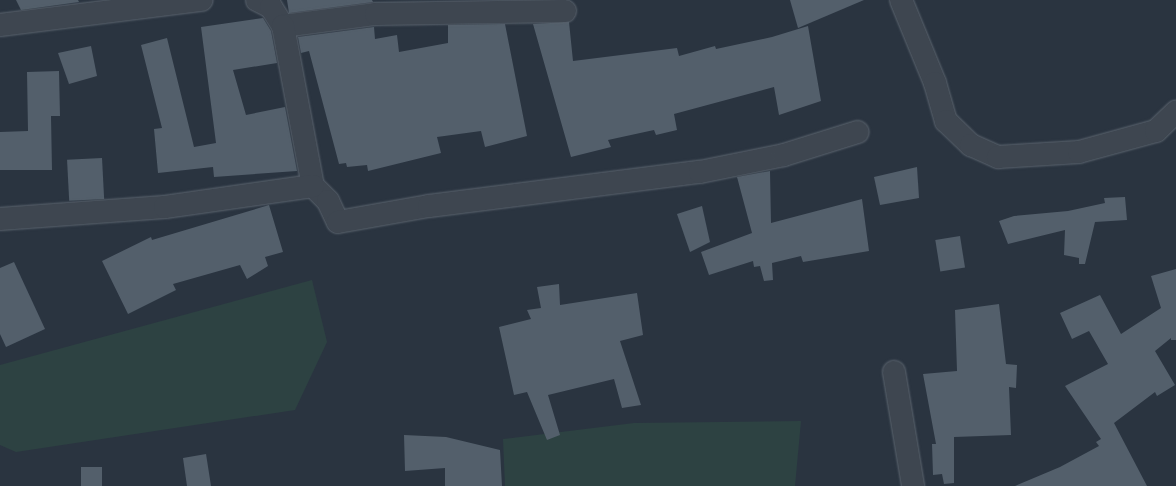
<!DOCTYPE html>
<html>
<head>
<meta charset="utf-8">
<style>
  body { margin:0 }
  #map { position:relative; width:1176px; height:486px; overflow:hidden; background:#2a3440; font-family:"Alegreya Sans",sans-serif }
  div>[style] { position:absolute }
  .green>* { inset:0; background:#2d4242 }
  .building>* { inset:0; background:#535f6b; transform-origin:0 0 }
  .roads { filter:drop-shadow(0 0 1px #5b646e) drop-shadow(0 0 1px #5b646e) }
  .street>* { height:22px; margin:-11px; padding:0 11px; transform-origin:11px; border-radius:11px; background:#3e4650 }
  span { translate:-50% -50%; white-space:nowrap; text-align:center; line-height:1.15; -webkit-text-stroke:3px #222b36; paint-order:stroke }
</style>
</head>
<body>
<div id="map">
  <div class="green">
    <i style="clip-path:polygon(312px 280px,327px 342px,295px 410px,16px 452px,0 445px,0 365px)"></i>
    <i style="clip-path:polygon(801px 421px,795px 486px,505px 486px,503px 439px,634px 423px)"></i>
  </div>
  <div class="building">
    <i style="clip-path:polygon(16px 0,78px 0,79px 2px,21px 10px)"></i>
    <i style="clip-path:polygon(287px 0,372px 0,373px 2px,289px 13px)"></i>
    <i style="clip-path:polygon(790px 0,864px 0,798px 28px)"></i>
    <i style="clip-path:polygon(263px 18px,271px 31px,277px 63px,233px 70px,246px 115px,285px 107px,297px 171px,214px 177px,213px 167px,158px 173px,154px 129px,162px 128px,141px 45px,167px 38px,194px 147px,216px 143px,201px 27px)"></i>
    <i style="clip-path:polygon(569px 22px,573px 61px,677px 48px,679px 56px,715px 46px,716px 49px,772px 37px,808px 26px,821px 101px,779px 115px,774px 87px,674px 114px,677px 130px,656px 135px,654px 130px,608px 140px,611px 147px,571px 157px,533px 24px)"></i>
    <i style="clip-path:polygon(505px 24px,527px 136px,485px 147px,481px 131px,437px 137px,441px 153px,368px 171px,367px 165px,347px 167px,346px 163px,339px 164px,309px 51px,301px 53px,298px 37px,374px 27px,375px 39px,397px 35px,399px 52px,448px 43px,448px 25px)"></i>
    <i style="clip-path:polygon(91px 46px,97px 76px,69px 84px,58px 53px)"></i>
    <i style="clip-path:polygon(59px 71px,60px 116px,51px 116px,52px 170px,0 170px,0 132px,28px 131px,27px 72px)"></i>
    <i style="left:102px;top:158px;width:41px;height:35px;rotate:87deg"></i>
    <i style="clip-path:polygon(917px 167px,919px 198px,880px 205px,874px 177px)"></i>
    <i style="clip-path:polygon(770px 171px,771px 223px,862px 199px,869px 251px,803px 262px,801px 256px,772px 263px,773px 280px,764px 281px,760px 266px,754px 267px,753px 261px,709px 275px,701px 252px,752px 233px,737px 177px)"></i>
    <i style="clip-path:polygon(1125px 197px,1127px 220px,1095px 222px,1085px 264px,1079px 264px,1079px 258px,1064px 255px,1065px 230px,1008px 244px,999px 221px,1014px 216px,1068px 211px,1105px 203px,1104px 198px)"></i>
    <i style="clip-path:polygon(269px 205px,283px 252px,265px 257px,268px 266px,247px 279px,240px 265px,173px 284px,176px 290px,128px 314px,102px 261px,151px 237px,152px 240px)"></i>
    <i style="clip-path:polygon(702px 206px,710px 242px,690px 252px,677px 214px)"></i>
    <i style="left:960px;top:236px;width:32px;height:25px;rotate:81deg"></i>
    <i style="clip-path:polygon(14px 262px,45px 329px,6px 347px,0 334px,0 268px)"></i>
    <i style="clip-path:polygon(1176px 269px,1176px 340px,1171px 340px,1171px 338px,1155px 351px,1175px 385px,1157px 396px,1155px 392px,1114px 423px,1147px 486px,1015px 486px,1060px 467px,1099px 446px,1096px 442px,1101px 439px,1065px 386px,1108px 364px,1089px 331px,1072px 339px,1060px 313px,1100px 295px,1121px 334px,1161px 308px,1151px 276px)"></i>
    <i style="clip-path:polygon(559px 284px,560px 305px,637px 293px,643px 335px,620px 341px,641px 405px,622px 408px,614px 379px,548px 395px,560px 435px,547px 440px,527px 392px,514px 395px,499px 327px,531px 319px,527px 310px,541px 308px,537px 287px)"></i>
    <i style="clip-path:polygon(999px 304px,1006px 364px,1017px 365px,1016px 388px,1009px 387px,1011px 435px,954px 437px,954px 483px,944px 484px,942px 474px,933px 475px,932px 444px,936px 444px,923px 374px,957px 371px,955px 310px)"></i>
    <i style="clip-path:polygon(404px 435px,446px 437px,500px 450px,502px 486px,445px 486px,445px 468px,405px 471px)"></i>
    <i style="clip-path:polygon(206px 454px,211px 486px,187px 486px,183px 458px)"></i>
    <i style="left:81px;top:467px;width:21px;height:19px"></i>
  </div>
  <div class="roads">
    <div class="street">
      <i style="left:257px;top:0;width:16px;rotate:27deg"></i>
      <i style="left:271px;top:7px;width:22px;rotate:58deg"></i>
      <i style="left:283px;top:26px;width:94px;rotate:-7.4deg"></i>
      <i style="left:376px;top:14px;width:189px;rotate:-0.9deg"></i>
      <i style="left:901px;top:0;width:90px;rotate:67.7deg"></i>
      <i style="left:935px;top:83px;width:40px;rotate:74deg"></i>
      <i style="left:946px;top:121px;width:35px;rotate:44deg"></i>
      <i style="left:971px;top:145px;width:30px;rotate:24deg"></i>
      <i style="left:998px;top:157px;width:81px;rotate:-3.5deg"></i>
      <i style="left:1079px;top:152px;width:80px;rotate:-15.3deg"></i>
      <i style="left:1156px;top:131px;width:28px;rotate:-44deg"></i>
      <i style="left:0;top:25px;width:203px;rotate:-7.1deg"></i>
      <i style="left:283px;top:26px;width:163px;rotate:79.4deg"></i>
      <i style="left:313px;top:186px;width:21px;rotate:45deg"></i>
      <i style="left:328px;top:201px;width:23px;rotate:65deg"></i>
      <i style="left:338px;top:222px;width:92px;rotate:-10deg"></i>
      <i style="left:429px;top:206px;width:273px;rotate:-7.2deg"></i>
      <i style="left:700px;top:172px;width:86px;rotate:-11.4deg"></i>
      <i style="left:784px;top:155px;width:77px;rotate:-17.3deg"></i>
      <i style="left:0;top:219px;width:165px;rotate:-4.2deg"></i>
      <i style="left:165px;top:207px;width:149px;rotate:-8.1deg"></i>
      <i style="left:894px;top:372px;width:116px;rotate:80.5deg"></i>
    </div>
  </div>
</div>
</body>
</html>
